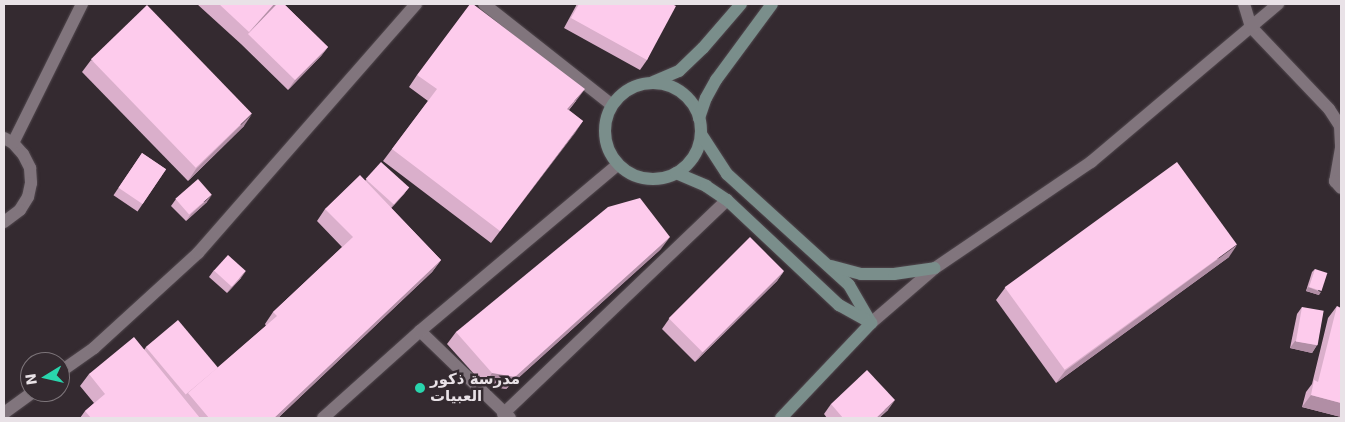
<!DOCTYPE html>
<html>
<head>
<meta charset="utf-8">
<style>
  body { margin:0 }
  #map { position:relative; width:1345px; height:422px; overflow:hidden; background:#342a30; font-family:"DejaVu Sans",Cairo,sans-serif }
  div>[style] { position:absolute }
  .roads { filter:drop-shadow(0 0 1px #51484e) drop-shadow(0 0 1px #51484e) }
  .street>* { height:12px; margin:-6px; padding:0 6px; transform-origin:6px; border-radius:6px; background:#81757d }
  .secondary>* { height:12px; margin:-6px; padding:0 6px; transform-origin:6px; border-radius:6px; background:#7a8e8b }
  .secondary>.ring { margin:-6px; padding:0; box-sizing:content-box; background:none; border:12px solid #7a8e8b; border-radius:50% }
  .wall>* { inset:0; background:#daafcb; transform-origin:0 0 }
  .shaded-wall>* { inset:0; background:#b18ea5 }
  .building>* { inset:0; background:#fdcbec; transform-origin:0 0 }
  .dots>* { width:14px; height:14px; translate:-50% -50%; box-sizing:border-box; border:2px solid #342a30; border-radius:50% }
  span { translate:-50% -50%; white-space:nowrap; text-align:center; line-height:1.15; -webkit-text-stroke:5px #342a30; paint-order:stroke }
  .poi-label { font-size:15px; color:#e9e2e7; font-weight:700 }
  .left { translate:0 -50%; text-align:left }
  .frame { position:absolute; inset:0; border:5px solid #e9e2e7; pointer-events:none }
  .north { position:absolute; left:20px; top:352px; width:50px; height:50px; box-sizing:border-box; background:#342a30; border:1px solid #7c7479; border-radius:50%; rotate:261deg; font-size:14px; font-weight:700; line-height:20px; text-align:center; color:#e9e2e7 }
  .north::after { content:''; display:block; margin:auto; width:18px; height:22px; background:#29d5ad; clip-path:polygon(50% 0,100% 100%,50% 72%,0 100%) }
</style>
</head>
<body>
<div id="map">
  <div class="roads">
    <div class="street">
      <i style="left:484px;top:4px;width:163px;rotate:38.3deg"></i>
      <i style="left:1244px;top:4px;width:24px;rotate:73deg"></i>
      <i style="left:1251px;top:27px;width:113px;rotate:46.4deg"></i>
      <i style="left:1329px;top:109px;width:20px;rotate:57deg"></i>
      <i style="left:1340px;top:126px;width:22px;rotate:87deg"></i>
      <i style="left:1341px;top:148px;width:34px;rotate:100deg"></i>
      <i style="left:1335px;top:181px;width:9px;rotate:49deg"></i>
      <i style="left:4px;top:138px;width:10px;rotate:29deg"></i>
      <i style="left:13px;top:143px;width:15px;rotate:48deg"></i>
      <i style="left:23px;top:154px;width:16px;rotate:63deg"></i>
      <i style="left:30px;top:168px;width:15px;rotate:86deg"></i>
      <i style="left:31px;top:183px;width:14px;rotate:102deg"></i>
      <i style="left:28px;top:197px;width:15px;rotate:122deg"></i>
      <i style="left:20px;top:210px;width:20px;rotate:143deg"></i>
      <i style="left:13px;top:143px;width:155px;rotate:-63.6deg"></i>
      <i style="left:871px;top:323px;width:84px;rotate:-40.7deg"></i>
      <i style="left:935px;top:268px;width:189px;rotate:-34.2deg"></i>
      <i style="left:1091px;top:162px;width:245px;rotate:-40.2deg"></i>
      <i style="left:420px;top:331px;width:125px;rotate:44deg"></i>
      <i style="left:60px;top:372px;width:42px;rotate:-35.2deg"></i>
      <i style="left:94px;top:348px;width:141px;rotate:-42.4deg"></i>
      <i style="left:198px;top:253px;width:331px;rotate:-48.8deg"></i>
      <i style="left:4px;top:413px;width:36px;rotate:-36deg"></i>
      <i style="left:503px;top:414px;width:310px;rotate:-43.7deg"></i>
      <i style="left:323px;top:418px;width:130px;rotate:-41.9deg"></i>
      <i style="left:420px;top:331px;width:259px;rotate:-40.1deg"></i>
    </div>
    <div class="secondary">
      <i style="left:653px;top:82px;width:28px;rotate:-23deg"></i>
      <i style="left:679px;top:71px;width:33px;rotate:-44deg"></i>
      <i style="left:703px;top:48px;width:58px;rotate:-49.2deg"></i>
      <i class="ring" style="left:605px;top:83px;width:84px;height:84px"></i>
      <i style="left:699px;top:118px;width:21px;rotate:-71deg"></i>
      <i style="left:706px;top:98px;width:21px;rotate:-61deg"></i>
      <i style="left:716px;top:80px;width:94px;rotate:-53.6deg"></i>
      <i style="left:701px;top:134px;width:48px;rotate:57deg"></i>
      <i style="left:727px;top:174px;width:165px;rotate:42.3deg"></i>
      <i style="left:849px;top:285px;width:44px;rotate:59.9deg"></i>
      <i style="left:676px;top:173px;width:33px;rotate:23deg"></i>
      <i style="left:706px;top:186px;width:25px;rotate:34deg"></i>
      <i style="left:727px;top:200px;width:154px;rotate:43.2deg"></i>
      <i style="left:839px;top:305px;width:37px;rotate:29deg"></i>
      <i style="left:831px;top:266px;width:31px;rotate:15deg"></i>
      <i style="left:861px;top:274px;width:33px"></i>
      <i style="left:894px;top:274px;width:41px;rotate:-8.3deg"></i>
      <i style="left:781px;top:418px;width:131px;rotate:-46.5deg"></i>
    </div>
  </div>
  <div class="wall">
    <i style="clip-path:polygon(197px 4px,284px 4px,328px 47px,321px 56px,288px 90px,241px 44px)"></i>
    <i style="clip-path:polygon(577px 4px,672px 4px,647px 60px,640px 70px,564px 28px)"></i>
    <i style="clip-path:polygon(91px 60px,244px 126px,188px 181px,82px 72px)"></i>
    <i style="clip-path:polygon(417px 75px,576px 101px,569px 110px,583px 121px,491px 243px,383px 161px,428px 101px,409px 87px)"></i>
    <i style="left:142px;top:153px;width:29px;height:51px;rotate:34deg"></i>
    <i style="clip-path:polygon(366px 180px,409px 187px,404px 194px,391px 208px,441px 260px,432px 272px,278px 418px,80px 418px,85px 411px,94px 403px,80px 386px,89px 374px,144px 350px,146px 347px,218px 368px,266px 326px,265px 324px,273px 312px,342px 247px,317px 221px,325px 209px)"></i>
    <i style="clip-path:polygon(176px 199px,207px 202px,186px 221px,171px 206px)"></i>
    <i style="clip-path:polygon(661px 249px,506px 389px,484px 385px,447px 344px,456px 332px)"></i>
    <i style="clip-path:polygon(1229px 257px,1056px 383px,996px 300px,1005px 288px)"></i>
    <i style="clip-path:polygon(1315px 269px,1319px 295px,1306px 291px,1312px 272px)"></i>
    <i style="clip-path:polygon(214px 270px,241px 278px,227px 293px,209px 277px)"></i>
    <i style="clip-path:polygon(784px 271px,777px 281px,695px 362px,662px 329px,669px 319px)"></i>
    <i style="clip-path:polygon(1337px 306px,1341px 417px,1302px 407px,1306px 392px,1312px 384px,1328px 318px)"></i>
    <i style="clip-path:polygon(1302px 307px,1317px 345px,1312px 353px,1290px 348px,1297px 314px)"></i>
    <i style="clip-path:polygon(831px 404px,888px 410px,879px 418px,827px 418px,824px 414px)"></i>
  </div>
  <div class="shaded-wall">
    <i style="clip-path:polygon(274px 4px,277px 4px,248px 34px)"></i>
    <i style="clip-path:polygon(328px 47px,321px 56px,288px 90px,295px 80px)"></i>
    <i style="clip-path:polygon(585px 89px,576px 101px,559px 121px,567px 109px)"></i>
    <i style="clip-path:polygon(252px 114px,244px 126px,188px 181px,196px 169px)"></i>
    <i style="clip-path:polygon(583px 121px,575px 133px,491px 243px,500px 231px)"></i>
    <i style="clip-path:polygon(409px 187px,404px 194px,388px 212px,393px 205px)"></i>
    <i style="clip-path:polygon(212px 195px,207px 202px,186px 221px,191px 214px)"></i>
    <i style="clip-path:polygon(670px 237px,661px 249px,506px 389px,484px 385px,492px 373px)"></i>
    <i style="clip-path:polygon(1237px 245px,1229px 257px,1056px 383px,1065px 371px)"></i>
    <i style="clip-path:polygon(441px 260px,432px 272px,278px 418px,274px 418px)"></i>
    <i style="clip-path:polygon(246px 271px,241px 278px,227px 293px,232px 286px)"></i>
    <i style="clip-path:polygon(784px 271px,777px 281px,695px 362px,702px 353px)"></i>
    <i style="clip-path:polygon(1308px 287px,1321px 292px,1319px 295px,1306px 291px)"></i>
    <i style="clip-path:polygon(1295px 341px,1317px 345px,1312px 353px,1290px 348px)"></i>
    <i style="clip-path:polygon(1311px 395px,1341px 403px,1341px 417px,1302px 407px)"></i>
    <i style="clip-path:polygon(895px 400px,888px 410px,879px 418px,876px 418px)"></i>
  </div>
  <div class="building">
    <i style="clip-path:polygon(219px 4px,274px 4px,249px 32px)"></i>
    <i style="clip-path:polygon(277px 4px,284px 4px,328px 47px,295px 80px,248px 34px)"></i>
    <i style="clip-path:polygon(470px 4px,473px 4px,585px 89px,567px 109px,583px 121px,500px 231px,392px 149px,437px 89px,417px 75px)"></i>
    <i style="clip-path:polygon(579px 4px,672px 4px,676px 6px,647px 60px,571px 18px)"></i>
    <i style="left:147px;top:5px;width:151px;height:78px;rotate:46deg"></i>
    <i style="left:142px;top:153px;width:29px;height:42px;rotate:34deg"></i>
    <i style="left:381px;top:162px;width:38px;height:23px;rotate:42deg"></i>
    <i style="left:1177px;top:162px;width:102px;height:213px;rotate:54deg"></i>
    <i style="clip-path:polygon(360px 175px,441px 260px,274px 418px,209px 418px,188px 393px,277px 316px,273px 312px,353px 237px,325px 209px)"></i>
    <i style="left:198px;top:179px;width:21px;height:30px;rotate:49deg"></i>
    <i style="clip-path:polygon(640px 198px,670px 237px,515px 377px,492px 373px,456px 332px,608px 207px)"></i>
    <i style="left:750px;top:237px;width:48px;height:115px;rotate:45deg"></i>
    <i style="left:228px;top:255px;width:24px;height:21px;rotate:42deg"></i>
    <i style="left:1315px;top:269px;width:13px;height:19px;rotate:18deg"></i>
    <i style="clip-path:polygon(1337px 306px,1341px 308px,1341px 403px,1311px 395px,1314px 380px,1318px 382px)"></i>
    <i style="left:1302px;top:307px;width:22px;height:35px;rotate:10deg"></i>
    <i style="left:178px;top:320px;width:62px;height:42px;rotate:50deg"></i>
    <i style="clip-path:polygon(134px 337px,200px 418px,91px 418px,85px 411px,105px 394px,89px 374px)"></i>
    <i style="clip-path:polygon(867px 370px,895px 400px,876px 418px,843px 418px,831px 404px)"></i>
  </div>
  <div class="dots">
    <i style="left:420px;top:388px;background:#29d5ad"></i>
  </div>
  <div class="poi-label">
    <span class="left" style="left:430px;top:388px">مدرسة ذكور<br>العبيات</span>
  </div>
  <div class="frame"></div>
  <div class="north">N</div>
</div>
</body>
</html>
